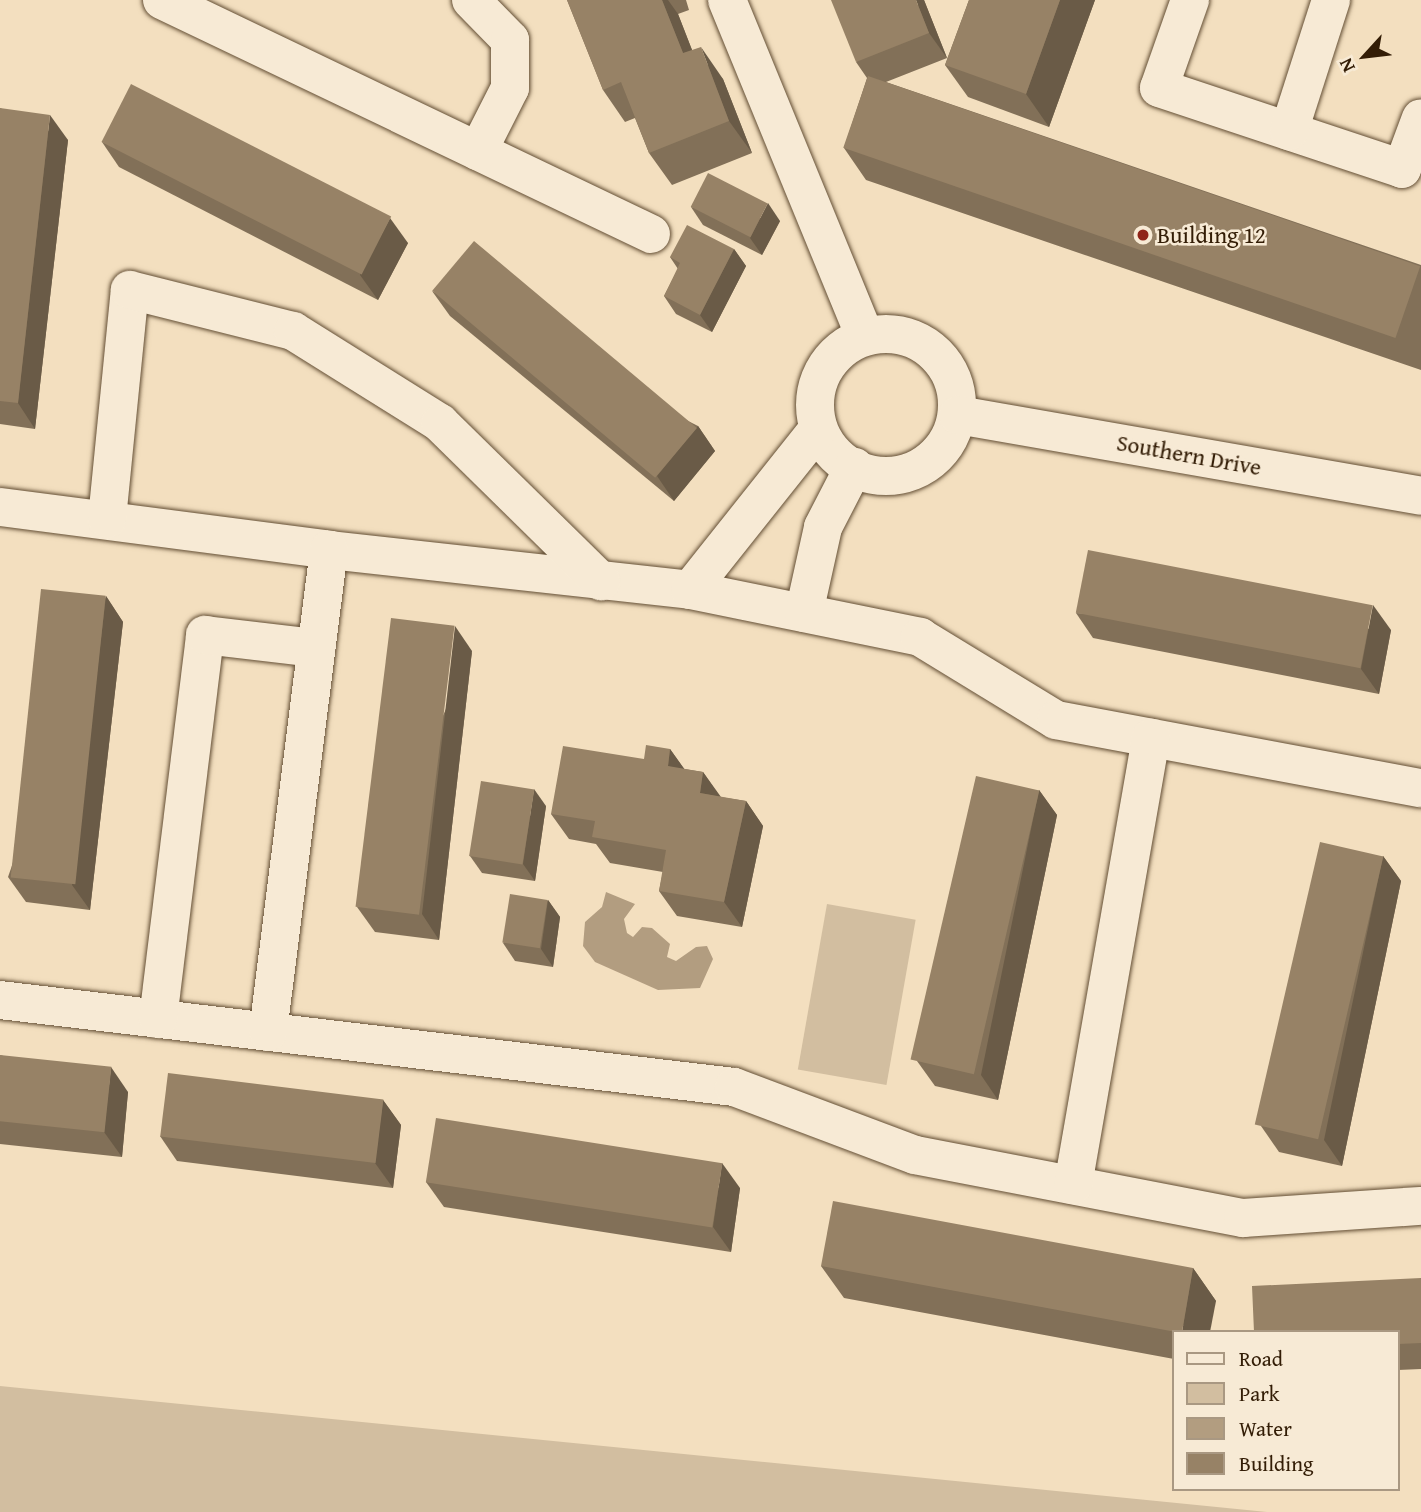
<!DOCTYPE html>
<html>
<head>
<meta charset="utf-8">
<style>
  body { margin:0 }
  #map { position:relative; width:1421px; height:1512px; overflow:hidden; background:#f3dfbf; font-family:"Gentium Book Plus",serif }
  div>[style] { position:absolute }
  .green>* { inset:0; background:#d2bea0; transform-origin:0 0 }
  .water>* { inset:0; background:#b29d80 }
  .roads { filter:drop-shadow(0 0 2px #634e34) drop-shadow(0 0 2px #634e34) }
  .street>* { height:38px; margin:-19px; padding:0 19px; transform-origin:19px; border-radius:19px; background:#f7ead5 }
  .street>.ring { margin:-19px; padding:0; box-sizing:content-box; background:none; border:38px solid #f7ead5; border-radius:50% }
  .wall>* { inset:0; background:#827058 }
  .shaded-wall>* { inset:0; background:#6a5b47 }
  .building>* { inset:0; background:#978266; transform-origin:0 0 }
  .dots>* { width:19px; height:19px; translate:-50% -50%; box-sizing:border-box; border:4px solid #f7ead5; border-radius:50% }
  span { translate:-50% -50%; white-space:nowrap; text-align:center; line-height:1.15; -webkit-text-stroke:5px #f7ead5; paint-order:stroke }
  .poi-label { font-size:23px; color:#331d06 }
  .left { translate:0 -50%; text-align:left }
  .street-label { font-size:23px; color:#331d06 }
  .legend { position:absolute; left:1172px; top:1330px; width:228px; height:161px; box-sizing:border-box; background:#f7ead5; border:2px solid #a99882; margin:0; padding:9px 12px; list-style:none; font-size:21px; color:#331d06 }
  .legend li { display:flex; align-items:center; gap:14px; height:35px }
  .legend b { width:35px; border:2px solid #a99882 }
  .north { position:absolute; left:1330px; top:21px; width:70px; height:70px; -webkit-text-stroke:5px #f7ead5; paint-order:stroke; rotate:243deg; font-size:19px; font-weight:700; line-height:28px; text-align:center; color:#331d06 }
  .north::after { content:''; display:block; margin:auto; width:24px; height:32px; background:#331d06; clip-path:polygon(50% 0,100% 100%,50% 72%,0 100%) }
</style>
</head>
<body>
<div id="map">
  <div class="green">
    <i style="left:827px;top:904px;width:90px;height:168px;rotate:10deg"></i>
    <i style="clip-path:polygon(0 1386px,1267px 1512px,0 1512px)"></i>
  </div>
  <div class="water">
    <i style="clip-path:polygon(606px 892px,635px 904px,624px 919px,627px 933px,633px 937px,642px 927px,652px 928px,670px 944px,667px 957px,676px 961px,696px 947px,707px 946px,713px 959px,700px 988px,658px 990px,595px 962px,583px 946px,585px 922px,602px 907px)"></i>
  </div>
  <div class="roads">
    <div class="street">
      <i style="left:162px;top:0;width:542px;rotate:25.57deg"></i>
      <i style="left:471px;top:0;width:56px;rotate:45.7deg"></i>
      <i style="left:510px;top:40px;width:48px;rotate:90deg"></i>
      <i style="left:510px;top:88px;width:71px;rotate:116.9deg"></i>
      <i style="left:727px;top:0;width:363px;rotate:67.7deg"></i>
      <i style="left:1190px;top:0;width:93px;rotate:109.4deg"></i>
      <i style="left:1159px;top:88px;width:256px;rotate:18.4deg"></i>
      <i style="left:1402px;top:169px;width:54px;rotate:-69.6deg"></i>
      <i style="left:1289px;top:131px;width:138px;rotate:-72.2deg"></i>
      <i class="ring" style="left:815px;top:334px;width:104px;height:104px"></i>
      <i style="left:958px;top:415px;width:470px;rotate:9.9deg"></i>
      <i style="left:0;top:507px;width:332px;rotate:7.4deg"></i>
      <i style="left:329px;top:550px;width:363px;rotate:6.3deg"></i>
      <i style="left:690px;top:590px;width:235px;rotate:11.5deg"></i>
      <i style="left:920px;top:637px;width:159px;rotate:31.4deg"></i>
      <i style="left:1056px;top:720px;width:371px;rotate:10.6deg"></i>
      <i style="left:107px;top:519px;width:230px;rotate:-84.3deg"></i>
      <i style="left:130px;top:290px;width:168px;rotate:14.1deg"></i>
      <i style="left:293px;top:331px;width:173px;rotate:32deg"></i>
      <i style="left:440px;top:423px;width:226px;rotate:44.5deg"></i>
      <i style="left:690px;top:590px;width:206px;rotate:-51.5deg"></i>
      <i style="left:804px;top:613px;width:88px;rotate:-77.5deg"></i>
      <i style="left:823px;top:527px;width:68px;rotate:-62.7deg"></i>
      <i style="left:0;top:1000px;width:739px;rotate:6.76deg"></i>
      <i style="left:734px;top:1087px;width:193px;rotate:20.6deg"></i>
      <i style="left:915px;top:1155px;width:334px;rotate:10.9deg"></i>
      <i style="left:1243px;top:1218px;width:178px;rotate:-3.9deg"></i>
      <i style="left:158px;top:1019px;width:387px;rotate:-83deg"></i>
      <i style="left:205px;top:635px;width:112px;rotate:6.7deg"></i>
      <i style="left:268px;top:1032px;width:486px;rotate:-82.8deg"></i>
      <i style="left:1073px;top:1185px;width:454px;rotate:-80.1deg"></i>
    </div>
  </div>
  <div class="wall">
    <i style="clip-path:polygon(567px 0,686px 0,689px 10px,678px 14px,692px 50px,723px 79px,752px 153px,672px 185px,649px 153px,635px 118px,625px 122px,603px 90px)"></i>
    <i style="clip-path:polygon(924px 0,947px 58px,886px 82px,1421px 265px,1421px 370px,866px 180px,844px 148px,867px 78px,856px 62px)"></i>
    <i style="clip-path:polygon(969px 0,1095px 0,1049px 127px,968px 97px,945px 65px)"></i>
    <i style="clip-path:polygon(0 108px,68px 140px,35px 429px,0 424px)"></i>
    <i style="clip-path:polygon(102px 142px,408px 243px,378px 300px,119px 167px)"></i>
    <i style="clip-path:polygon(691px 207px,780px 221px,762px 255px,703px 225px)"></i>
    <i style="clip-path:polygon(734px 249px,746px 266px,712px 332px,676px 314px,664px 296px,678px 269px,670px 257px)"></i>
    <i style="clip-path:polygon(432px 291px,698px 426px,715px 451px,674px 501px,450px 316px)"></i>
    <i style="clip-path:polygon(106px 596px,123px 622px,90px 910px,26px 902px,8px 877px)"></i>
    <i style="clip-path:polygon(1076px 613px,1391px 630px,1379px 694px,1093px 638px)"></i>
    <i style="clip-path:polygon(472px 651px,439px 940px,375px 932px,357px 907px)"></i>
    <i style="clip-path:polygon(670px 749px,684px 769px,703px 772px,720px 797px,746px 801px,763px 826px,742px 927px,677px 916px,659px 891px,663px 872px,610px 863px,596px 844px,569px 839px,551px 814px,644px 759px)"></i>
    <i style="clip-path:polygon(1039px 790px,1057px 815px,998px 1100px,935px 1086px,917px 1061px)"></i>
    <i style="clip-path:polygon(546px 806px,535px 881px,482px 873px,470px 856px)"></i>
    <i style="clip-path:polygon(1383px 856px,1401px 881px,1342px 1166px,1279px 1152px,1261px 1126px)"></i>
    <i style="clip-path:polygon(548px 900px,560px 917px,553px 967px,515px 961px,503px 943px)"></i>
    <i style="clip-path:polygon(0 1055px,128px 1092px,122px 1157px,0 1144px)"></i>
    <i style="clip-path:polygon(383px 1100px,401px 1125px,393px 1188px,177px 1161px,160px 1136px)"></i>
    <i style="clip-path:polygon(426px 1182px,740px 1188px,731px 1252px,444px 1207px)"></i>
    <i style="clip-path:polygon(821px 1266px,1193px 1268px,1216px 1301px,1174px 1332px,1174px 1359px,844px 1298px)"></i>
    <i style="clip-path:polygon(1421px 1278px,1421px 1369px,1398px 1370px,1398px 1332px)"></i>
  </div>
  <div class="shaded-wall">
    <i style="clip-path:polygon(662px 0,668px 0,678px 14px,706px 86px,683px 53px)"></i>
    <i style="clip-path:polygon(916px 0,924px 0,947px 58px,929px 33px)"></i>
    <i style="clip-path:polygon(1060px 0,1095px 0,1049px 127px,1026px 94px)"></i>
    <i style="clip-path:polygon(701px 47px,723px 79px,752px 153px,729px 121px)"></i>
    <i style="clip-path:polygon(50px 115px,68px 140px,35px 429px,18px 403px)"></i>
    <i style="clip-path:polygon(768px 203px,780px 221px,762px 255px,750px 238px)"></i>
    <i style="clip-path:polygon(390px 218px,408px 243px,378px 300px,360px 275px)"></i>
    <i style="clip-path:polygon(734px 249px,746px 266px,712px 332px,700px 315px)"></i>
    <i style="clip-path:polygon(698px 426px,715px 451px,674px 501px,657px 476px)"></i>
    <i style="clip-path:polygon(106px 596px,123px 622px,90px 910px,72px 885px)"></i>
    <i style="clip-path:polygon(1373px 605px,1391px 630px,1379px 694px,1361px 669px)"></i>
    <i style="clip-path:polygon(455px 626px,472px 651px,439px 940px,422px 914px)"></i>
    <i style="clip-path:polygon(670px 749px,688px 774px,668px 766px)"></i>
    <i style="clip-path:polygon(703px 772px,721px 797px,700px 793px)"></i>
    <i style="clip-path:polygon(534px 789px,546px 806px,535px 881px,523px 864px)"></i>
    <i style="clip-path:polygon(1039px 790px,1057px 815px,998px 1100px,981px 1075px)"></i>
    <i style="clip-path:polygon(746px 801px,763px 826px,742px 927px,724px 902px)"></i>
    <i style="clip-path:polygon(1383px 856px,1401px 881px,1342px 1166px,1324px 1140px)"></i>
    <i style="clip-path:polygon(548px 900px,560px 917px,553px 967px,541px 949px)"></i>
    <i style="clip-path:polygon(111px 1067px,128px 1092px,122px 1157px,104px 1132px)"></i>
    <i style="clip-path:polygon(383px 1100px,401px 1125px,393px 1188px,375px 1163px)"></i>
    <i style="clip-path:polygon(722px 1163px,740px 1188px,731px 1252px,713px 1227px)"></i>
    <i style="clip-path:polygon(1193px 1268px,1216px 1301px,1210px 1332px,1182px 1332px)"></i>
  </div>
  <div class="building">
    <i style="clip-path:polygon(567px 0,662px 0,683px 53px,701px 47px,729px 121px,649px 153px,621px 82px,603px 90px)"></i>
    <i style="clip-path:polygon(831px 0,916px 0,929px 33px,856px 62px)"></i>
    <i style="clip-path:polygon(969px 0,1060px 0,1026px 94px,945px 65px)"></i>
    <i style="left:868px;top:76px;width:584px;height:76px;rotate:19deg"></i>
    <i style="left:131px;top:84px;width:292px;height:65px;rotate:27deg"></i>
    <i style="clip-path:polygon(0 108px,50px 115px,18px 403px,0 401px)"></i>
    <i style="left:708px;top:173px;width:67px;height:38px;rotate:27deg"></i>
    <i style="clip-path:polygon(687px 225px,734px 249px,700px 315px,664px 296px,680px 263px,670px 257px)"></i>
    <i style="left:474px;top:241px;width:291px;height:65px;rotate:40deg"></i>
    <i style="left:1088px;top:550px;width:290px;height:64px;rotate:11deg"></i>
    <i style="left:41px;top:589px;width:65px;height:290px;rotate:6deg"></i>
    <i style="left:391px;top:618px;width:64px;height:291px;rotate:7deg"></i>
    <i style="clip-path:polygon(646px 745px,670px 749px,668px 766px,703px 772px,700px 793px,746px 801px,724px 902px,659px 891px,666px 850px,592px 837px,595px 821px,551px 814px,563px 746px,644px 759px)"></i>
    <i style="left:976px;top:776px;width:65px;height:291px;rotate:13deg"></i>
    <i style="left:481px;top:781px;width:54px;height:76px;rotate:9deg"></i>
    <i style="left:1320px;top:842px;width:65px;height:290px;rotate:13deg"></i>
    <i style="left:510px;top:894px;width:38px;height:49px;rotate:9deg"></i>
    <i style="left:0;top:1055px;width:112px;height:66px;rotate:6deg"></i>
    <i style="left:168px;top:1073px;width:217px;height:64px;rotate:7deg"></i>
    <i style="left:436px;top:1118px;width:290px;height:65px;rotate:9deg"></i>
    <i style="clip-path:polygon(833px 1201px,1193px 1268px,1182px 1332px,1176px 1332px,821px 1266px)"></i>
    <i style="clip-path:polygon(1421px 1278px,1421px 1343px,1398px 1344px,1398px 1332px,1254px 1332px,1252px 1286px)"></i>
  </div>
  <div class="dots">
    <i style="left:1143px;top:235px;background:#8f2418"></i>
  </div>
  <div class="poi-label">
    <span class="left" style="left:1157px;top:235px">Building 12</span>
  </div>
  <div class="street-label">
    <span style="left:1189px;top:455px;rotate:10deg">Southern Drive</span>
  </div>
  <ul class="legend">
  <li><b style="height:9px;background:#f7ead5"></b>Road</li>
  <li><b style="height:19px;background:#d2bea0"></b>Park</li>
  <li><b style="height:19px;background:#b29d80"></b>Water</li>
  <li><b style="height:19px;background:#978266"></b>Building</li>
  </ul>
  <div class="north">N</div>
</div>
</body>
</html>
